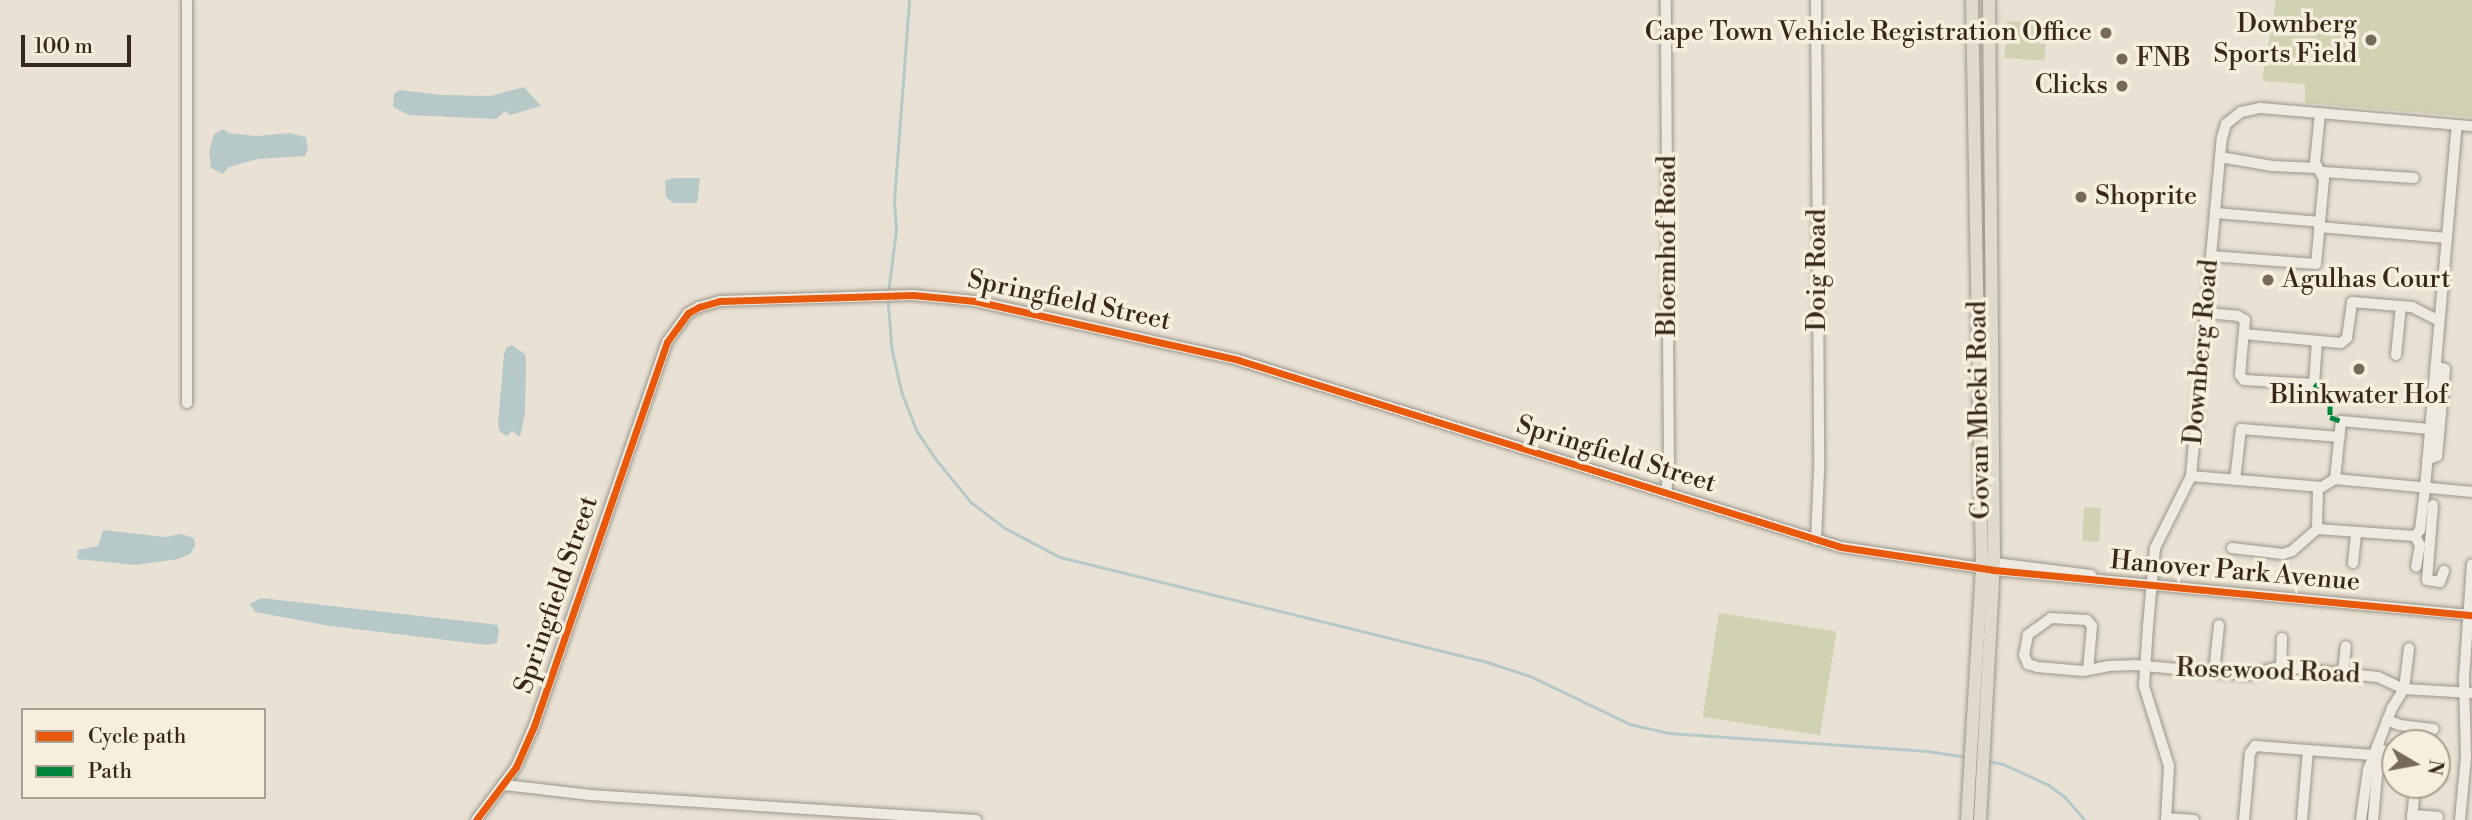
<!DOCTYPE html>
<html>
<head>
<meta charset="utf-8">
<style>
  body { margin:0 }
  #map { position:relative; width:2472px; height:820px; overflow:hidden; background:#e9e2d4; font-family:"Libre Bodoni",serif }
  div>[style] { position:absolute }
  .green>* { inset:0; background:#d0d2b2; transform-origin:0 0 }
  .water>* { inset:0; background:#b6c8c7 }
  .stream>* { height:2.5px; margin:-1.25px; padding:0 1.25px; transform-origin:1.25px; border-radius:1.25px; background:#b6c8c7 }
  .roads { filter:drop-shadow(0 0 2px #9b968c) drop-shadow(0 0 2px #9b968c) }
  .minor>* { height:10px; margin:-5px; padding:0 5px; transform-origin:5px; border-radius:5px; background:#eeeae2 }
  .major>* { height:12px; margin:-6px; padding:0 6px; transform-origin:6px; border-radius:6px; background:#e0dacd }
  .quiet>* { height:5px; margin-top:-2.5px; transform-origin:0; background:repeating-linear-gradient(90deg,#00873e 0 10px,transparent 0 15px) }
  .cycleway>* { height:7px; margin:-3.5px; padding:0 3.5px; transform-origin:3.5px; border-radius:3.5px; background:#e8590c }
  .dots>* { width:19px; height:19px; translate:-50% -50%; box-sizing:border-box; border:4px solid #f7efdd; border-radius:50% }
  span { translate:-50% -50%; white-space:nowrap; text-align:center; line-height:1.15; -webkit-text-stroke:7px #f7efdd; paint-order:stroke }
  .poi-label { font-size:26px; color:#37281c }
  .right { translate:-100% -50%; text-align:right }
  .left { translate:0 -50%; text-align:left }
  .street-label { font-size:26px; color:#37281c }
  .legend { position:absolute; left:21px; top:708px; width:245px; height:91px; box-sizing:border-box; background:#f7efdd; border:2px solid #aa9f90; margin:0; padding:9px 12px; list-style:none; font-size:21px; color:#37281c }
  .legend li { display:flex; align-items:center; gap:14px; height:35px }
  .legend b { width:35px; border:2px solid #aa9f90 }
  .north { position:absolute; left:2381px; top:729px; width:70px; height:70px; box-sizing:border-box; background:#f7efdd; border:2px solid #aa9f90; border-radius:50%; rotate:100deg; font-size:19px; font-weight:700; line-height:28px; text-align:center; color:#37281c }
  .north::after { content:''; display:block; margin:auto; width:24px; height:32px; background:#75695c; clip-path:polygon(50% 0,100% 100%,50% 72%,0 100%) }
  .scale { position:absolute; left:21px; top:35px; width:110px; height:32px; box-sizing:border-box; border:4px solid #37281c; border-top:0; padding-left:9px; font-size:21px; line-height:24px; white-space:nowrap; color:#37281c; -webkit-text-stroke:5px #f7efdd; paint-order:stroke }
</style>
</head>
<body>
<div id="map">
  <div class="green">
    <i style="clip-path:polygon(2276px 0,2472px 0,2472px 117px,2305px 103px,2305px 84px,2262px 81px)"></i>
    <i style="left:2007px;top:21px;width:40px;height:37px;rotate:4deg"></i>
    <i style="left:2084px;top:507px;width:17px;height:34px;rotate:3deg"></i>
    <i style="left:1719px;top:613px;width:119px;height:105px;rotate:9deg"></i>
  </div>
  <div class="water">
    <i style="clip-path:polygon(524px 87px,541px 106px,510px 115px,505px 111px,496px 119px,409px 115px,393px 107px,394px 94px,400px 90px,441px 95px,490px 96px)"></i>
    <i style="clip-path:polygon(224px 129px,228px 133px,257px 136px,290px 133px,306px 137px,308px 148px,305px 156px,258px 159px,229px 167px,223px 174px,211px 168px,209px 152px,214px 134px)"></i>
    <i style="clip-path:polygon(673px 178px,700px 178px,697px 203px,673px 203px,666px 197px,665px 181px)"></i>
    <i style="clip-path:polygon(512px 345px,525px 354px,526px 362px,525px 413px,520px 437px,512px 431px,507px 436px,500px 432px,498px 424px,504px 354px,507px 347px)"></i>
    <i style="clip-path:polygon(103px 530px,165px 537px,181px 534px,194px 538px,195px 546px,190px 554px,178px 559px,136px 565px,77px 559px,78px 550px,98px 546px)"></i>
    <i style="clip-path:polygon(261px 598px,482px 623px,497px 625px,499px 631px,497px 643px,488px 645px,330px 626px,255px 612px,250px 604px)"></i>
  </div>
  <div class="stream">
    <i style="left:888px;top:292px;width:63px;rotate:-82.6deg"></i>
    <i style="left:896px;top:230px;width:29px;rotate:-94deg"></i>
    <i style="left:894px;top:201px;width:202px;rotate:-85.7deg"></i>
    <i style="left:888px;top:299px;width:50px;rotate:85.4deg"></i>
    <i style="left:892px;top:349px;width:45px;rotate:77.2deg"></i>
    <i style="left:902px;top:393px;width:41px;rotate:68.5deg"></i>
    <i style="left:917px;top:431px;width:32px;rotate:56deg"></i>
    <i style="left:935px;top:458px;width:57px;rotate:50.7deg"></i>
    <i style="left:971px;top:502px;width:43px;rotate:37.4deg"></i>
    <i style="left:1005px;top:528px;width:62px;rotate:27.8deg"></i>
    <i style="left:1060px;top:557px;width:443px;rotate:13.8deg"></i>
    <i style="left:1490px;top:663px;width:40px;rotate:18deg"></i>
    <i style="left:1528px;top:675px;width:113px;rotate:25.7deg"></i>
    <i style="left:1630px;top:724px;width:40px;rotate:13deg"></i>
    <i style="left:1669px;top:733px;width:259px;rotate:4deg"></i>
    <i style="left:1927px;top:751px;width:41px;rotate:8.3deg"></i>
    <i style="left:1988px;top:761px;width:15px;rotate:11deg"></i>
    <i style="left:2003px;top:764px;width:51px;rotate:24.5deg"></i>
    <i style="left:2049px;top:785px;width:20px;rotate:37deg"></i>
    <i style="left:2065px;top:797px;width:30px;rotate:49deg"></i>
  </div>
  <div class="roads">
    <div class="minor">
      <i style="left:187px;top:0;width:403px;rotate:90deg"></i>
      <i style="left:1816px;top:0;width:471px;rotate:89.6deg"></i>
      <i style="left:1819px;top:471px;width:69px;rotate:92.5deg"></i>
      <i style="left:2220px;top:157px;width:53px;rotate:9.8deg"></i>
      <i style="left:2272px;top:166px;width:45px;rotate:2.5deg"></i>
      <i style="left:2323px;top:172px;width:91px;rotate:3.8deg"></i>
      <i style="left:2216px;top:213px;width:104px;rotate:4.9deg"></i>
      <i style="left:2319px;top:227px;width:128px;rotate:4.9deg"></i>
      <i style="left:2211px;top:256px;width:105px;rotate:4.4deg"></i>
      <i style="left:2316px;top:264px;width:85px;rotate:-84.6deg"></i>
      <i style="left:2324px;top:179px;width:18px;rotate:-119deg"></i>
      <i style="left:2315px;top:163px;width:50px;rotate:-84.3deg"></i>
      <i style="left:2206px;top:313px;width:32px;rotate:5deg"></i>
      <i style="left:2238px;top:316px;width:8px;rotate:30deg"></i>
      <i style="left:2245px;top:320px;width:55px;rotate:95.2deg"></i>
      <i style="left:2240px;top:375px;width:6px;rotate:51deg"></i>
      <i style="left:2244px;top:380px;width:70px;rotate:3.3deg"></i>
      <i style="left:2314px;top:384px;width:43px;rotate:-86deg"></i>
      <i style="left:2244px;top:334px;width:97px;rotate:5.3deg"></i>
      <i style="left:2341px;top:343px;width:8px;rotate:-40deg"></i>
      <i style="left:2347px;top:338px;width:36px;rotate:-82deg"></i>
      <i style="left:2352px;top:302px;width:60px;rotate:4.8deg"></i>
      <i style="left:2412px;top:307px;width:30px;rotate:27deg"></i>
      <i style="left:2396px;top:355px;width:49px;rotate:-84.2deg"></i>
      <i style="left:2427px;top:460px;width:11px;rotate:-22deg"></i>
      <i style="left:2437px;top:456px;width:87px;rotate:-84.7deg"></i>
      <i style="left:2445px;top:369px;width:10px;rotate:-163deg"></i>
      <i style="left:2191px;top:476px;width:131px;rotate:4.8deg"></i>
      <i style="left:2322px;top:487px;width:15px;rotate:-32deg"></i>
      <i style="left:2335px;top:479px;width:58px;rotate:-84.1deg"></i>
      <i style="left:2341px;top:421px;width:89px;rotate:5.1deg"></i>
      <i style="left:2335px;top:479px;width:138px;rotate:5.4deg"></i>
      <i style="left:2235px;top:480px;width:51px;rotate:-83.3deg"></i>
      <i style="left:2241px;top:429px;width:99px;rotate:4.6deg"></i>
      <i style="left:1666px;top:492px;width:23px;rotate:-83deg"></i>
      <i style="left:1669px;top:469px;width:469px;rotate:-90.4deg"></i>
      <i style="left:2433px;top:505px;width:75px;rotate:94.6deg"></i>
      <i style="left:2427px;top:580px;width:13px;rotate:9deg"></i>
      <i style="left:2440px;top:582px;width:12px;rotate:-70deg"></i>
      <i style="left:2317px;top:529px;width:98px;rotate:4.1deg"></i>
      <i style="left:2317px;top:529px;width:42px;rotate:-88.6deg"></i>
      <i style="left:2415px;top:536px;width:8px;rotate:-50deg"></i>
      <i style="left:2420px;top:530px;width:42px;rotate:-83.2deg"></i>
      <i style="left:2425px;top:488px;width:364px;rotate:-85deg"></i>
      <i style="left:2415px;top:536px;width:10px;rotate:61deg"></i>
      <i style="left:2420px;top:545px;width:22px;rotate:100deg"></i>
      <i style="left:2232px;top:548px;width:51px;rotate:6.7deg"></i>
      <i style="left:2283px;top:554px;width:9px;rotate:-18deg"></i>
      <i style="left:2292px;top:551px;width:33px;rotate:-41deg"></i>
      <i style="left:1988px;top:562px;width:104px;rotate:7.2deg"></i>
      <i style="left:2353px;top:563px;width:30px;rotate:-84deg"></i>
      <i style="left:2281px;top:668px;width:30px;rotate:-88deg"></i>
      <i style="left:2088px;top:670px;width:44px;rotate:-84.8deg"></i>
      <i style="left:2092px;top:626px;width:8px;rotate:-130deg"></i>
      <i style="left:2087px;top:620px;width:36px;rotate:-177deg"></i>
      <i style="left:2051px;top:618px;width:29px;rotate:144deg"></i>
      <i style="left:2028px;top:635px;width:20px;rotate:101deg"></i>
      <i style="left:2024px;top:655px;width:10px;rotate:66deg"></i>
      <i style="left:2028px;top:664px;width:9px;rotate:18deg"></i>
      <i style="left:2037px;top:667px;width:46px;rotate:5deg"></i>
      <i style="left:2083px;top:671px;width:25px;rotate:-11deg"></i>
      <i style="left:2108px;top:666px;width:25px;rotate:-2deg"></i>
      <i style="left:2133px;top:665px;width:116px;rotate:4.9deg"></i>
      <i style="left:2249px;top:675px;width:28px;rotate:-15deg"></i>
      <i style="left:2276px;top:668px;width:16px"></i>
      <i style="left:2292px;top:668px;width:86px;rotate:6deg"></i>
      <i style="left:2378px;top:677px;width:29px;rotate:25deg"></i>
      <i style="left:2404px;top:689px;width:68px;rotate:3.4deg"></i>
      <i style="left:2214px;top:672px;width:47px;rotate:-83.9deg"></i>
      <i style="left:2343px;top:673px;width:27px;rotate:-84deg"></i>
      <i style="left:2387px;top:720px;width:14px;rotate:21deg"></i>
      <i style="left:2400px;top:725px;width:34px;rotate:7deg"></i>
      <i style="left:2418px;top:743px;width:15px;rotate:-82deg"></i>
      <i style="left:2437px;top:776px;width:4px"></i>
      <i style="left:505px;top:785px;width:86px;rotate:6.7deg"></i>
      <i style="left:590px;top:795px;width:387px;rotate:3.7deg"></i>
      <i style="left:2412px;top:815px;width:26px;rotate:4deg"></i>
      <i style="left:2166px;top:818px;width:28px;rotate:4deg"></i>
      <i style="left:476px;top:820px;width:66px;rotate:-53deg"></i>
      <i style="left:516px;top:767px;width:45px;rotate:-66.3deg"></i>
      <i style="left:534px;top:726px;width:406px;rotate:-70.9deg"></i>
      <i style="left:667px;top:342px;width:36px;rotate:-54deg"></i>
      <i style="left:688px;top:313px;width:13px;rotate:-29deg"></i>
      <i style="left:699px;top:307px;width:22px;rotate:-16deg"></i>
      <i style="left:720px;top:301px;width:193px;rotate:-1.8deg"></i>
      <i style="left:913px;top:295px;width:62px;rotate:5.5deg"></i>
      <i style="left:975px;top:301px;width:270px;rotate:12.6deg"></i>
      <i style="left:1238px;top:360px;width:631px;rotate:17.23deg"></i>
      <i style="left:1841px;top:547px;width:155px;rotate:8.5deg"></i>
      <i style="left:1994px;top:570px;width:480px;rotate:5.4deg"></i>
      <i style="left:2166px;top:820px;width:54px;rotate:-86.8deg"></i>
      <i style="left:2169px;top:766px;width:84px;rotate:-107.4deg"></i>
      <i style="left:2144px;top:686px;width:60px;rotate:-86.2deg"></i>
      <i style="left:2148px;top:626px;width:78px;rotate:-84.9deg"></i>
      <i style="left:2155px;top:548px;width:80px;rotate:-63.4deg"></i>
      <i style="left:2191px;top:476px;width:339px;rotate:-84.8deg"></i>
      <i style="left:2222px;top:138px;width:15px;rotate:-74deg"></i>
      <i style="left:2226px;top:124px;width:19px;rotate:-39deg"></i>
      <i style="left:2241px;top:112px;width:19px;rotate:-12deg"></i>
      <i style="left:2260px;top:108px;width:213px;rotate:4.9deg"></i>
      <i style="left:2244px;top:820px;width:67px;rotate:-84.9deg"></i>
      <i style="left:2250px;top:753px;width:9px;rotate:-54deg"></i>
      <i style="left:2255px;top:746px;width:118px;rotate:4.4deg"></i>
      <i style="left:2302px;top:820px;width:70px;rotate:-85.1deg"></i>
      <i style="left:2361px;top:820px;width:50px;rotate:-82deg"></i>
      <i style="left:2368px;top:770px;width:66px;rotate:-68.8deg"></i>
      <i style="left:2392px;top:708px;width:22px;rotate:-58deg"></i>
      <i style="left:2404px;top:689px;width:41px;rotate:-83deg"></i>
      <i style="left:2373px;top:820px;width:46px;rotate:-85deg"></i>
      <i style="left:2377px;top:774px;width:23px;rotate:-70deg"></i>
      <i style="left:2385px;top:752px;width:10px;rotate:-143deg"></i>
      <i style="left:2412px;top:820px;width:35px;rotate:-85deg"></i>
      <i style="left:2460px;top:820px;width:63px;rotate:-84.6deg"></i>
      <i style="left:2466px;top:757px;width:79px;rotate:-91.5deg"></i>
      <i style="left:2464px;top:678px;width:114px;rotate:-86deg"></i>
    </div>
    <div class="major">
      <i style="left:1967px;top:820px;width:252px;rotate:-86.6deg"></i>
      <i style="left:1982px;top:568px;width:568px;rotate:-91.01deg"></i>
      <i style="left:1980px;top:820px;width:258px;rotate:-86.9deg"></i>
      <i style="left:1994px;top:562px;width:562px;rotate:-90.51deg"></i>
    </div>
  </div>
  <div class="quiet">
    <i style="left:2314px;top:384px;width:9px;rotate:32deg"></i>
    <i style="left:2322px;top:389px;width:17px;rotate:62deg"></i>
    <i style="left:2330px;top:404px;width:13px;rotate:90deg"></i>
    <i style="left:2330px;top:417px;width:12px;rotate:20deg"></i>
  </div>
  <div class="cycleway">
    <i style="left:476px;top:820px;width:66px;rotate:-53deg"></i>
    <i style="left:516px;top:767px;width:45px;rotate:-66.3deg"></i>
    <i style="left:534px;top:726px;width:406px;rotate:-70.9deg"></i>
    <i style="left:667px;top:342px;width:36px;rotate:-54deg"></i>
    <i style="left:688px;top:313px;width:13px;rotate:-29deg"></i>
    <i style="left:699px;top:307px;width:22px;rotate:-16deg"></i>
    <i style="left:720px;top:301px;width:193px;rotate:-1.8deg"></i>
    <i style="left:913px;top:295px;width:62px;rotate:5.5deg"></i>
    <i style="left:975px;top:301px;width:270px;rotate:12.6deg"></i>
    <i style="left:1238px;top:360px;width:631px;rotate:17.23deg"></i>
    <i style="left:1841px;top:547px;width:155px;rotate:8.5deg"></i>
    <i style="left:1994px;top:570px;width:480px;rotate:5.4deg"></i>
  </div>
  <div class="dots">
    <i style="left:2106px;top:33px;background:#75695c"></i>
    <i style="left:2371px;top:40px;background:#75695c"></i>
    <i style="left:2122px;top:59px;background:#75695c"></i>
    <i style="left:2122px;top:86px;background:#75695c"></i>
    <i style="left:2081px;top:197px;background:#75695c"></i>
    <i style="left:2268px;top:280px;background:#75695c"></i>
    <i style="left:2359px;top:369px;background:#75695c"></i>
  </div>
  <div class="poi-label">
    <span class="right" style="left:2357px;top:40px">Downberg<br>Sports Field</span>
    <span class="right" style="left:2092px;top:33px">Cape Town Vehicle Registration Office</span>
    <span class="left" style="left:2136px;top:59px">FNB</span>
    <span class="right" style="left:2108px;top:86px">Clicks</span>
    <span class="left" style="left:2095px;top:197px">Shoprite</span>
    <span class="left" style="left:2282px;top:280px">Agulhas Court</span>
    <span style="left:2359px;top:396px">Blinkwater Hof</span>
  </div>
  <div class="street-label">
    <span style="left:1668px;top:246px;rotate:-90deg">Bloemhof Road</span>
    <span style="left:1818px;top:270px;rotate:-90deg">Doig Road</span>
    <span style="left:1069px;top:301px;rotate:12deg">Springfield Street</span>
    <span style="left:2202px;top:352px;rotate:-85deg">Downberg Road</span>
    <span style="left:1980px;top:410px;rotate:-91deg">Govan Mbeki Road</span>
    <span style="left:1616px;top:455px;rotate:17deg">Springfield Street</span>
    <span style="left:2235px;top:572px;rotate:5deg">Hanover Park Avenue</span>
    <span style="left:557px;top:595px;rotate:-71deg">Springfield Street</span>
    <span style="left:2268px;top:672px;rotate:2deg">Rosewood Road</span>
  </div>
  <ul class="legend">
  <li><b style="height:9px;background:#e8590c"></b>Cycle path</li>
  <li><b style="height:9px;background:#00873e"></b>Path</li>
  </ul>
  <div class="north">N</div>
  <div class="scale">100 m</div>
</div>
</body>
</html>
